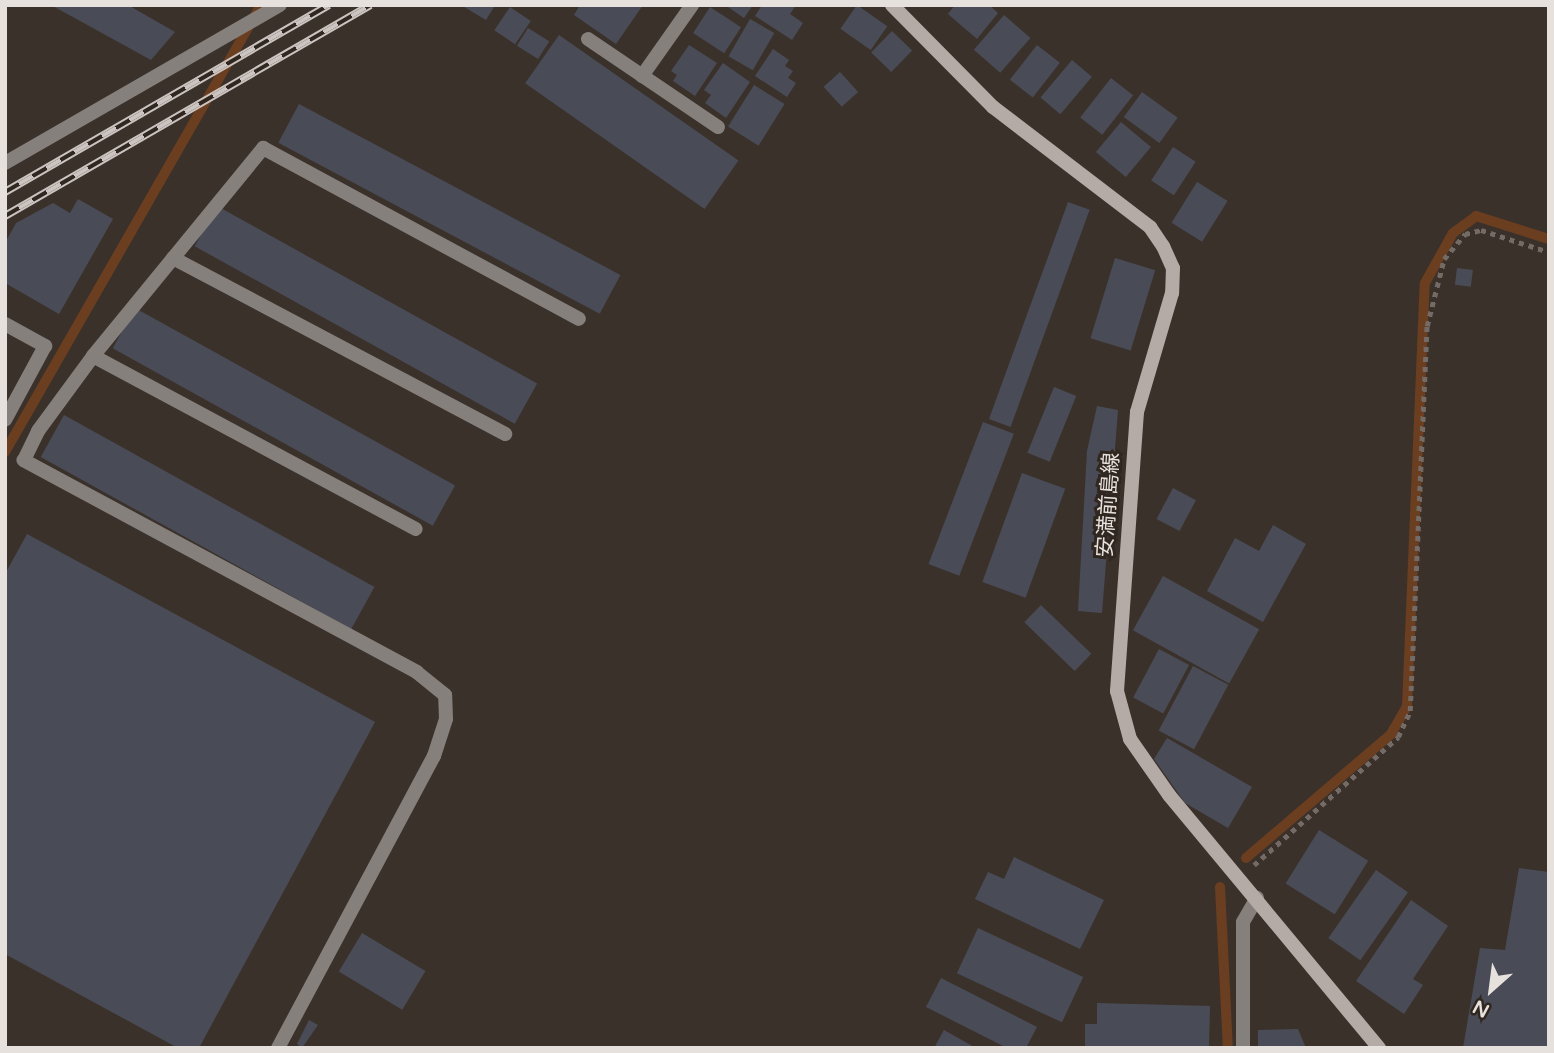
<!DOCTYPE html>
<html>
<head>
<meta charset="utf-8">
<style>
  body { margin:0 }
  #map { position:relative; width:1554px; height:1053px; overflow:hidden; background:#3b312b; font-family:"Varela Round","Noto Sans JP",sans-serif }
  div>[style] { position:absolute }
  .stream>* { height:10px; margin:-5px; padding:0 5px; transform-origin:5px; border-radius:5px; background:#6b3e20 }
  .building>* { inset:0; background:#494c57; transform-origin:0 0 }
  .path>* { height:4.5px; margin-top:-2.25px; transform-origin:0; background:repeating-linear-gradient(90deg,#746b66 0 5px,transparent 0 10px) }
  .service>* { height:14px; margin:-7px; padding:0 7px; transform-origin:7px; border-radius:7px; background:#86807d }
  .minor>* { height:14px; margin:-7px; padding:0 7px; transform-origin:7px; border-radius:7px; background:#86807d }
  .tertiary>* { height:14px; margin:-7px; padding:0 7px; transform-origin:7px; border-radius:7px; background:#86807d }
  .secondary>* { height:14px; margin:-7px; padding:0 7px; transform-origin:7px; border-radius:7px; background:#b4aba6 }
  .rail>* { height:8px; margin-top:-4px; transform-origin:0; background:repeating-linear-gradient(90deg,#312721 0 16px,#cbc4c0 0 32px); box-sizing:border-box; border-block:2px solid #cbc4c0 }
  span { translate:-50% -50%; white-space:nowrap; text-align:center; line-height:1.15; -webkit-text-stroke:6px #312721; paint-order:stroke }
  .street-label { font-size:21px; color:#e7e1dd }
  .frame { position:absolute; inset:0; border:7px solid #e7e1dd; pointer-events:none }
  .north { position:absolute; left:1456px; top:955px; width:70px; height:70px; -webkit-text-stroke:5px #312721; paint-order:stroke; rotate:208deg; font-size:19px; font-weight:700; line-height:28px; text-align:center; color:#e7e1dd }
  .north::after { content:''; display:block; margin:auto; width:24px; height:32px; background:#e7e1dd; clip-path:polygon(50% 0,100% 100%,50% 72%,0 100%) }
</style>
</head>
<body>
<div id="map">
  <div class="stream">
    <i style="left:5px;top:452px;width:515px;rotate:-60.2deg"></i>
    <i style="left:1246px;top:858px;width:191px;rotate:-40.5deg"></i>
    <i style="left:1391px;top:734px;width:32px;rotate:-60deg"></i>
    <i style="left:1407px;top:706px;width:423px;rotate:-87.6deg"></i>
    <i style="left:1425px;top:283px;width:57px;rotate:-60.8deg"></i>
    <i style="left:1453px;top:233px;width:29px;rotate:-36deg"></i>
    <i style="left:1476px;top:216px;width:77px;rotate:17.5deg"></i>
    <i style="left:1220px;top:887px;width:161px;rotate:87.2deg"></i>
  </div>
  <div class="building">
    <i style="clip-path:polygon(51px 5px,128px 5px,175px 32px,151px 60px)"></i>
    <i style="clip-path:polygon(461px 5px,492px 5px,494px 7px,486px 20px)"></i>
    <i style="clip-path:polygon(580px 5px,643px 5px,616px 44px,574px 15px)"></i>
    <i style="clip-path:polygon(725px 5px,753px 5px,744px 18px)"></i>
    <i style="clip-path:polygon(762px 5px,796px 5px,790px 14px,803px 23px,792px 40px,755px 16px)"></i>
    <i style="left:857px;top:5px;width:37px;height:29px;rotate:35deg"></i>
    <i style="clip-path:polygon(955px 5px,989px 5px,998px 13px,977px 39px,948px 14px)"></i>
    <i style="left:510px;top:7px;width:25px;height:28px;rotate:34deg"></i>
    <i style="left:710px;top:7px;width:37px;height:31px;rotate:33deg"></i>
    <i style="left:1004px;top:15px;width:35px;height:46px;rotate:41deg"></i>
    <i style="left:750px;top:19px;width:28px;height:43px;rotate:30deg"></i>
    <i style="left:528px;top:28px;width:25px;height:21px;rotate:32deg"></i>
    <i style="left:892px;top:31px;width:28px;height:30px;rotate:44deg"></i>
    <i style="left:559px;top:35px;width:219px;height:59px;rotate:35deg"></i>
    <i style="clip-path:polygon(689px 45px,717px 63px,695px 96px,673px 81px,677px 75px,671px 71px)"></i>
    <i style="left:1037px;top:45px;width:29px;height:44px;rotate:38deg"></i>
    <i style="clip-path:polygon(773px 49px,789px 60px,785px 66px,793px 71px,788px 78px,796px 83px,787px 97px,755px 76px)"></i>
    <i style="left:1072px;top:60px;width:26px;height:49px;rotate:40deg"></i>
    <i style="clip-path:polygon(723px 63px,750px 82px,726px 118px,705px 103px,711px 95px,704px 90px)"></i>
    <i style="left:840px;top:72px;width:27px;height:22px;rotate:48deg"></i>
    <i style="left:1111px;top:78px;width:28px;height:50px;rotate:38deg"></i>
    <i style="left:754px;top:85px;width:36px;height:49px;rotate:32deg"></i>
    <i style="left:1142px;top:92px;width:44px;height:31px;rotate:36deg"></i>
    <i style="left:299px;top:104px;width:364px;height:44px;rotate:28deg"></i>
    <i style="left:1121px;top:122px;width:39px;height:39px;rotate:40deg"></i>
    <i style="left:1173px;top:147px;width:27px;height:40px;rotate:33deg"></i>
    <i style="left:1197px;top:182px;width:36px;height:48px;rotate:32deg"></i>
    <i style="clip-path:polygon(78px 199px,113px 219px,59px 314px,5px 283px,5px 243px,16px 223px,53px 203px,70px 213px)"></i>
    <i style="left:1068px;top:202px;width:23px;height:231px;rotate:20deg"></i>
    <i style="left:217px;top:206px;width:366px;height:46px;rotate:29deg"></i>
    <i style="left:1115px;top:258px;width:42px;height:84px;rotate:17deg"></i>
    <i style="left:1457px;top:268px;width:16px;height:17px;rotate:7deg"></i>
    <i style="left:135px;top:308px;width:366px;height:46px;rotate:29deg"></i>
    <i style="left:1054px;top:387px;width:24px;height:71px;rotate:22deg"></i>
    <i style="clip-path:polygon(1097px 406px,1118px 410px,1102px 613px,1078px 611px,1087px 451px)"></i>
    <i style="left:64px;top:415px;width:355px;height:48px;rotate:29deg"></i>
    <i style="left:983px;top:422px;width:33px;height:152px;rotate:21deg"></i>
    <i style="left:1022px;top:473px;width:46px;height:116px;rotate:20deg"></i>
    <i style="left:1173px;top:488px;width:26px;height:35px;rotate:28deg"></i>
    <i style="clip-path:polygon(1273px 525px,1306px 544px,1263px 622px,1207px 591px,1235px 538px,1259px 551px)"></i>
    <i style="clip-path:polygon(27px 534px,375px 722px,199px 1048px,178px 1048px,5px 954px,5px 574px)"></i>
    <i style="left:1163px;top:576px;width:110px;height:62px;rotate:29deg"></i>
    <i style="left:1041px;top:605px;width:70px;height:24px;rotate:44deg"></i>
    <i style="left:1159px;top:649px;width:34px;height:55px;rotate:28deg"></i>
    <i style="left:1193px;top:666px;width:40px;height:73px;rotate:28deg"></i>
    <i style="clip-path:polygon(1167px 738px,1252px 787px,1228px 828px,1185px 803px,1154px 759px)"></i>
    <i style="left:1319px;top:830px;width:58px;height:63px;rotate:32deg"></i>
    <i style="clip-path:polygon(1014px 857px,1104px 900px,1080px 949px,975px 899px,988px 872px,1004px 879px)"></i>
    <i style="clip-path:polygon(1519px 868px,1549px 872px,1549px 1048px,1463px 1048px,1480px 948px,1505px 950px)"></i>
    <i style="left:1376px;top:870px;width:39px;height:83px;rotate:35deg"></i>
    <i style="clip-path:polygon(1411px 900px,1448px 926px,1413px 979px,1423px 985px,1404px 1014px,1356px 981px)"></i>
    <i style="left:978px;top:928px;width:116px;height:50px;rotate:25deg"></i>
    <i style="left:362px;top:933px;width:74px;height:45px;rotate:31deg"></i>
    <i style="clip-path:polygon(941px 978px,1037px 1027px,1026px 1048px,1007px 1048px,926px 1007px)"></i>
    <i style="clip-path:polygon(1097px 1003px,1210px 1006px,1209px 1048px,1085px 1048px,1085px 1024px,1097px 1024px)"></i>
    <i style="clip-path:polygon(309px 1020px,318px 1025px,302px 1048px,297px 1044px)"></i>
    <i style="clip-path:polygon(1298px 1029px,1306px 1048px,1258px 1048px,1258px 1030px)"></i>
    <i style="clip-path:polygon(944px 1030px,976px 1048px,934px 1048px)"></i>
  </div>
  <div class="path">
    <i style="left:1254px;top:865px;width:193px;rotate:-41.6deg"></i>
    <i style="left:1398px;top:737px;width:29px;rotate:-65deg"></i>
    <i style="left:1410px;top:711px;width:385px;rotate:-87.5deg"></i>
    <i style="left:1427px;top:326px;width:69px;rotate:-75.8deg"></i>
    <i style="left:1444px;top:259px;width:33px;rotate:-50deg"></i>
    <i style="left:1465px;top:234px;width:16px;rotate:-14deg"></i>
    <i style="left:1481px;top:230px;width:71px;rotate:17.9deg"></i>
  </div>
  <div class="service">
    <i style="left:588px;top:39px;width:157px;rotate:34.1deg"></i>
    <i style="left:642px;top:76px;width:87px;rotate:-54.8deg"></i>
    <i style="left:5px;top:324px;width:46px;rotate:28.8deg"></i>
    <i style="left:45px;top:346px;width:84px;rotate:118.4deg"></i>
  </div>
  <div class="minor">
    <i style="left:173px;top:258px;width:376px;rotate:27.9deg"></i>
    <i style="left:93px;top:356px;width:366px;rotate:28.2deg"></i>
    <i style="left:278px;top:1048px;width:331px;rotate:-61.9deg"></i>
    <i style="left:434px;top:756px;width:39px;rotate:-72deg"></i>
    <i style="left:446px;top:719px;width:24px;rotate:-92deg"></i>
    <i style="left:445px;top:695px;width:36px;rotate:-141deg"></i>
    <i style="left:417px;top:672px;width:447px;rotate:-151.7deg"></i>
    <i style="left:24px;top:460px;width:32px;rotate:-64deg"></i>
    <i style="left:38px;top:431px;width:93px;rotate:-53.7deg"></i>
    <i style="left:93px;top:356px;width:269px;rotate:-50.7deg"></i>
    <i style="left:263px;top:148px;width:359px;rotate:28.4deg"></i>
    <i style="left:1243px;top:1048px;width:126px;rotate:-90deg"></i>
    <i style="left:1243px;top:922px;width:28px;rotate:-60deg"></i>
  </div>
  <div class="tertiary">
    <i style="left:5px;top:163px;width:317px;rotate:-29.9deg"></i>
  </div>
  <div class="secondary">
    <i style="left:892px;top:5px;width:144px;rotate:45.3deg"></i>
    <i style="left:993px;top:107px;width:198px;rotate:37.4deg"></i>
    <i style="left:1150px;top:227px;width:23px;rotate:56deg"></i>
    <i style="left:1163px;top:246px;width:24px;rotate:66deg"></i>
    <i style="left:1173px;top:268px;width:25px;rotate:92deg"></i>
    <i style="left:1172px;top:293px;width:124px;rotate:106.4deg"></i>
    <i style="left:1137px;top:412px;width:280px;rotate:94.1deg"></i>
    <i style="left:1117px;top:691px;width:50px;rotate:74.8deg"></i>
    <i style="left:1130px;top:739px;width:68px;rotate:55.1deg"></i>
    <i style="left:1169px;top:795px;width:329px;rotate:50.3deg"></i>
  </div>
  <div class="rail">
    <i style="left:5px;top:192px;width:374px;rotate:-30deg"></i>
    <i style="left:5px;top:216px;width:422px;rotate:-30deg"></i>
  </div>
  <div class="street-label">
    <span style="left:1109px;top:505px;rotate:-86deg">安満前島線</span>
  </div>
  <div class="frame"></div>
  <div class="north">N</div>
</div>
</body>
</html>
